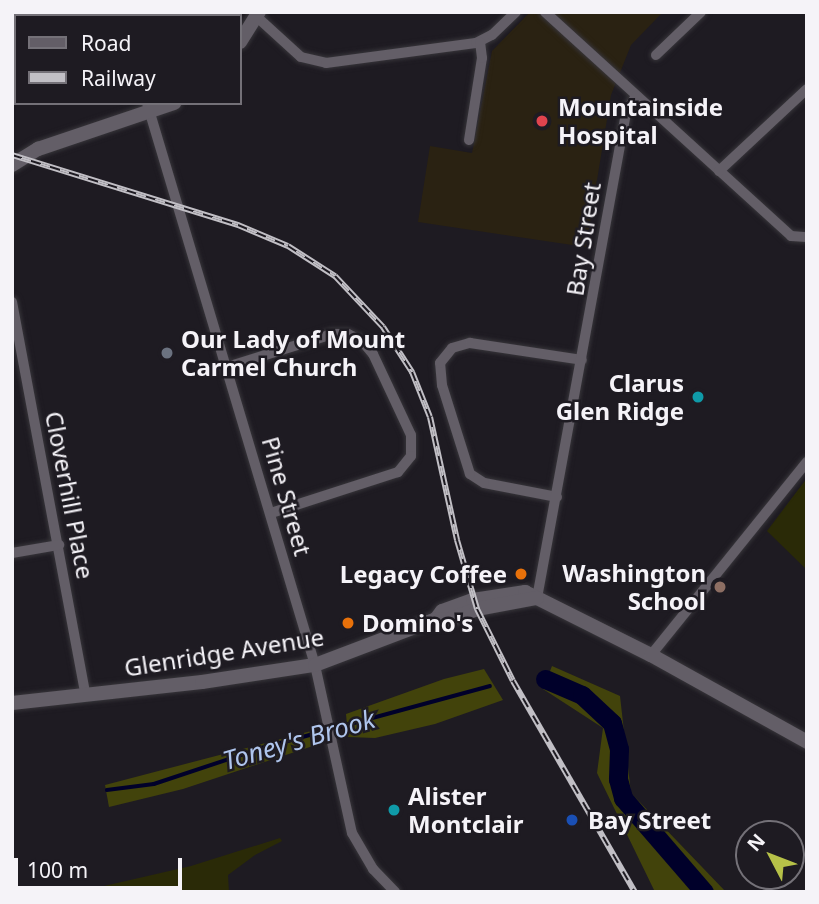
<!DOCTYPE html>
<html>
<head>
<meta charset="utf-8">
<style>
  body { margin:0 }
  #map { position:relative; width:819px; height:904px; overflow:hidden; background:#1e1b22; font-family:"Noto Sans",sans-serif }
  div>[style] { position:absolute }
  .medical>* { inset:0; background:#2a2212 }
  .green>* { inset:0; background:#2a2a07 }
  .forest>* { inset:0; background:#42430b }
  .stream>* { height:3.5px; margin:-1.75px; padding:0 1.75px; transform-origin:1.75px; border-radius:1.75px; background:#00002a }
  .river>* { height:19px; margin:-9.5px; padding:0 9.5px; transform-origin:9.5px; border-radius:9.5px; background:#00002a }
  .roads { filter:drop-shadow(0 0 2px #37353a) drop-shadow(0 0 2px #37353a) }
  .minor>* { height:10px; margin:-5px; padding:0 5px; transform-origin:5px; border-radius:5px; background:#635e67 }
  .tertiary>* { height:14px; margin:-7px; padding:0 7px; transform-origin:7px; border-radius:7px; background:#635e67 }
  .rail>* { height:6px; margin-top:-3px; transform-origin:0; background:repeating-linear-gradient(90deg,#1e1b22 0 10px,#c1bfc5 0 20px); box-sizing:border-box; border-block:2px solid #c1bfc5 }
  .dots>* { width:19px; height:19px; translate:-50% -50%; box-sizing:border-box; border:4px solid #1e1b22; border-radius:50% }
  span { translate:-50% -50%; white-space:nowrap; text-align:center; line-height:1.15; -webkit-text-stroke:5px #1e1b22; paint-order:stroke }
  .poi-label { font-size:24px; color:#f5f3f8; font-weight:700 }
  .left { translate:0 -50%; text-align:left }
  .right { translate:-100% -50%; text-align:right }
  .street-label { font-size:24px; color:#f5f3f8 }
  .water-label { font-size:26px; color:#afc5ed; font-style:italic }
  .frame { position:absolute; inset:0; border:14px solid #f5f3f8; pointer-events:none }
  .legend { position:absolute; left:14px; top:14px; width:228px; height:91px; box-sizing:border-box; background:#1e1b22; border:2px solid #747178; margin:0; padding:9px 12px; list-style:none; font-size:21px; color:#f5f3f8 }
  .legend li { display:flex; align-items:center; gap:14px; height:35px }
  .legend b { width:35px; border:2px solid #747178 }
  .north { position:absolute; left:735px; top:820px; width:70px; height:70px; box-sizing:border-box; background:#1e1b22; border:2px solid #747178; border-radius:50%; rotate:312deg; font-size:19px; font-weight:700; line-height:28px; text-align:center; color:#f5f3f8 }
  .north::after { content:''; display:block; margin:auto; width:24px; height:32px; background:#b6c148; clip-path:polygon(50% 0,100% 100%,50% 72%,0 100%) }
  .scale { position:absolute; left:14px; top:858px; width:168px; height:32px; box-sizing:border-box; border:4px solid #f5f3f8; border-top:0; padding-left:9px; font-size:21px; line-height:24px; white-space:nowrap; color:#f5f3f8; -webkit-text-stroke:5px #1e1b22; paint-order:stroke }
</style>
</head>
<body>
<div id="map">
  <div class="medical">
    <i style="clip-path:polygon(530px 12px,663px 12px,631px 45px,611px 95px,586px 247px,418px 222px,430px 146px,472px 153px,492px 51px)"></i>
  </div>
  <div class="green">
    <i style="clip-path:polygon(807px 478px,807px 570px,767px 531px)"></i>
    <i style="clip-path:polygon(280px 838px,282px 841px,255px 855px,228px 875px,229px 892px,78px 892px,191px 866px)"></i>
  </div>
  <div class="forest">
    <i style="clip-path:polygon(552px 666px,620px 696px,631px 793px,726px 892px,655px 892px,597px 773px,603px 728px,543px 689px)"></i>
    <i style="clip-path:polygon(484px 669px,503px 700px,435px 724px,375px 738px,348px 737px,346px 714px,444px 679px)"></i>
    <i style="clip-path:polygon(311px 731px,313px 746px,183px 789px,109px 807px,105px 785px)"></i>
  </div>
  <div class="stream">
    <i style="left:107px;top:790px;width:47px;rotate:-7.3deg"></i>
    <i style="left:154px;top:784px;width:114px;rotate:-18.4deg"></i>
    <i style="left:262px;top:748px;width:236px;rotate:-15.2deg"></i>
  </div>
  <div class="river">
    <i style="left:545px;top:679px;width:40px;rotate:23.4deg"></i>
    <i style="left:582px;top:695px;width:41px;rotate:43deg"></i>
    <i style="left:612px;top:723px;width:27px;rotate:75deg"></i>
    <i style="left:619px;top:749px;width:30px;rotate:92deg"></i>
    <i style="left:618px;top:779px;width:20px;rotate:75deg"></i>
    <i style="left:623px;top:798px;width:124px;rotate:49.2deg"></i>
  </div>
  <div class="roads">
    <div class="minor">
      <i style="left:120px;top:12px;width:4px;rotate:76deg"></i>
      <i style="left:545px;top:12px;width:333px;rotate:42.3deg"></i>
      <i style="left:791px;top:236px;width:16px;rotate:4deg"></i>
      <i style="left:257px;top:17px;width:59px;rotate:42.3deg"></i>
      <i style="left:301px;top:57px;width:26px;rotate:13deg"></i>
      <i style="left:326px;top:63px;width:151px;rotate:-7.6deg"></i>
      <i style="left:476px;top:43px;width:18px;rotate:-27deg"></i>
      <i style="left:492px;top:35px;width:33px;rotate:-44deg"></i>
      <i style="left:656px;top:55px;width:62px;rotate:-43.7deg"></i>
      <i style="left:147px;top:103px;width:587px;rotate:73.36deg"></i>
      <i style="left:315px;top:665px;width:172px;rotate:77.6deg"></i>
      <i style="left:352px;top:833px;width:42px;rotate:59.7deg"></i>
      <i style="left:373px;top:869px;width:32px;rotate:46deg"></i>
      <i style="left:469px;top:140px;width:83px;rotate:-81deg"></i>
      <i style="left:482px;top:58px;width:16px;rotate:-97deg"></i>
      <i style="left:719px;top:171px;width:120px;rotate:-43deg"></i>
      <i style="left:12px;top:302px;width:401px;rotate:79.4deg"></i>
      <i style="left:227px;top:367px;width:110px;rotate:-17.4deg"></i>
      <i style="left:332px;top:334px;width:16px"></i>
      <i style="left:348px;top:334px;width:16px;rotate:27deg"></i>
      <i style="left:362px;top:341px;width:17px;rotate:50deg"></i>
      <i style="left:373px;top:354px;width:89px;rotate:64.9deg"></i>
      <i style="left:411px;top:435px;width:21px;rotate:90deg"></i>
      <i style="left:411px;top:456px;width:21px;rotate:129deg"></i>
      <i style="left:398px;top:472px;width:133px;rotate:162.1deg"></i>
      <i style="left:557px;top:497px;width:74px;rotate:-169.1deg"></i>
      <i style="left:484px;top:483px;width:17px;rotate:-147deg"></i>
      <i style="left:470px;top:474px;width:93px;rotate:-107.5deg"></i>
      <i style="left:442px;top:385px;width:22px;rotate:-95deg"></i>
      <i style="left:440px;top:363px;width:19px;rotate:-51deg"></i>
      <i style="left:452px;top:348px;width:19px;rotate:-16deg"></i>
      <i style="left:470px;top:343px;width:113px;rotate:8.6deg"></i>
      <i style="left:12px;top:553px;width:48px;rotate:-9.7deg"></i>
      <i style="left:537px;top:598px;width:496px;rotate:-79.6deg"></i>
      <i style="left:627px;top:110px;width:17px;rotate:-57deg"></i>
      <i style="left:651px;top:655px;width:248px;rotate:-51.1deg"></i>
    </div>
    <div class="tertiary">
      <i style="left:240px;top:42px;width:36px;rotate:-58deg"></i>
      <i style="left:12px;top:165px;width:31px;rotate:-32deg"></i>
      <i style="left:38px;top:149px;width:144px;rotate:-18.7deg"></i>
      <i style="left:436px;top:619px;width:10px;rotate:-53deg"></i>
      <i style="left:442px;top:611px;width:33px;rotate:-20deg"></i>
      <i style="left:473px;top:600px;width:53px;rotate:-8.7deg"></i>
      <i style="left:525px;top:592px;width:141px;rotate:26.6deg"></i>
      <i style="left:651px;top:655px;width:179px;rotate:29.1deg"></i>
      <i style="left:12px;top:703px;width:191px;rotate:-6.3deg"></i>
      <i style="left:202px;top:682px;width:114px;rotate:-8.6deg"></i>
      <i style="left:315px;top:665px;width:129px;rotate:-20.8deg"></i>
      <i style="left:436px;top:619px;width:11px;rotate:5deg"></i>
      <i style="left:447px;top:620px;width:32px;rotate:-20deg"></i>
      <i style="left:477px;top:609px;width:61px;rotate:-10.4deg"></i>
    </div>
  </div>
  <div class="rail">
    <i style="left:12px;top:155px;width:237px;rotate:17.2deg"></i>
    <i style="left:238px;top:225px;width:54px;rotate:22.8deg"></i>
    <i style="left:288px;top:246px;width:56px;rotate:32.6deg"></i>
    <i style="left:335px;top:276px;width:70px;rotate:46.7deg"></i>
    <i style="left:383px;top:327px;width:54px;rotate:57.2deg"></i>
    <i style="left:412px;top:372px;width:48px;rotate:68.2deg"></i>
    <i style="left:430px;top:417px;width:126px;rotate:77.6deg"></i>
    <i style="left:457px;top:540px;width:72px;rotate:73.8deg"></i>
    <i style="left:477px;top:609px;width:80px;rotate:63.4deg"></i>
    <i style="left:513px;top:681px;width:244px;rotate:60deg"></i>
  </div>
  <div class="dots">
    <i style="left:542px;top:121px;background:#e0444e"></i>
    <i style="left:167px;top:353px;background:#6b7280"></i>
    <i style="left:698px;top:397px;background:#0f9aa8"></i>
    <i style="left:521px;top:574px;background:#e8710a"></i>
    <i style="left:720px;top:587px;background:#8d6e63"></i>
    <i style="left:348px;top:623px;background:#e8710a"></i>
    <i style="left:394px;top:810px;background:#0f9aa8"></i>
    <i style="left:572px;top:820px;background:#1a4fb4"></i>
  </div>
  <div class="poi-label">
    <span class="left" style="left:558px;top:121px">Mountainside<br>Hospital</span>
    <span class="left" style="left:181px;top:353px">Our Lady of Mount<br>Carmel Church</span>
    <span class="right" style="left:684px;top:397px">Clarus<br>Glen Ridge</span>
    <span class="right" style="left:706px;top:587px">Washington<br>School</span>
    <span class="right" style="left:507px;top:574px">Legacy Coffee</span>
    <span class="left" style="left:362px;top:623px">Domino's</span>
    <span class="left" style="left:408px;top:810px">Alister<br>Montclair</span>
    <span class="left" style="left:588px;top:820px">Bay Street</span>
  </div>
  <div class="street-label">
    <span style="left:583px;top:239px;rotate:-81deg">Bay Street</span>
    <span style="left:70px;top:495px;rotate:79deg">Cloverhill Place</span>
    <span style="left:287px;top:496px;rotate:74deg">Pine Street</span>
    <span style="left:224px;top:652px;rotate:-9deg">Glenridge Avenue</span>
  </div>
  <div class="water-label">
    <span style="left:299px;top:740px;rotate:-16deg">Toney's Brook</span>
  </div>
  <div class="frame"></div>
  <ul class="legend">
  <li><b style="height:9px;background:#635e67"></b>Road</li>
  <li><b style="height:9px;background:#c1bfc5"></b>Railway</li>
  </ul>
  <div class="north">N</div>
  <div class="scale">100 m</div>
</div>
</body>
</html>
